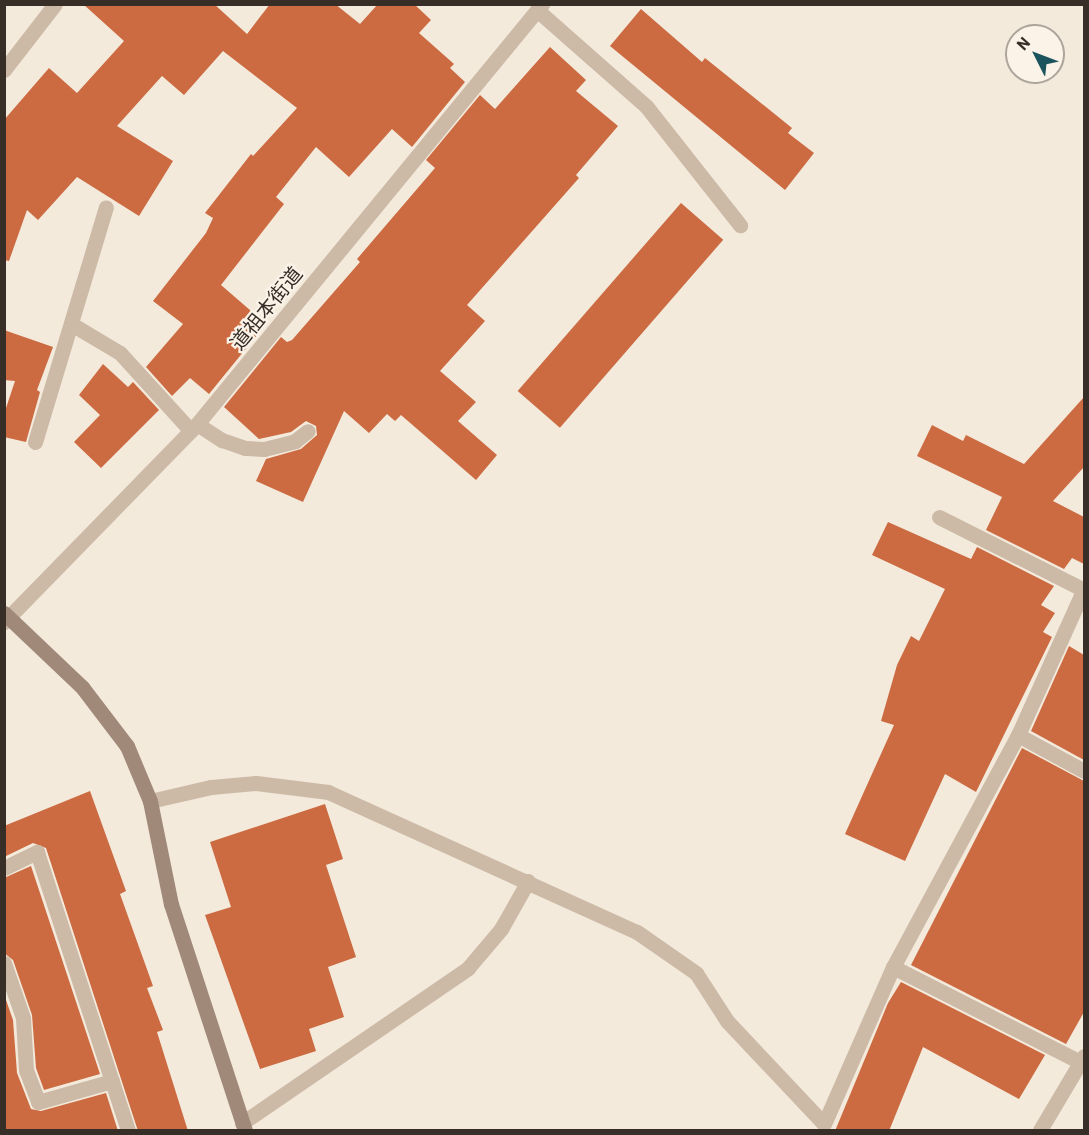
<!DOCTYPE html>
<html>
<head>
<meta charset="utf-8">
<style>
  body { margin:0 }
  #map { position:relative; width:1089px; height:1135px; overflow:hidden; background:#f3eadc; font-family:Barlow,"Noto Sans JP",sans-serif }
  div>[style] { position:absolute }
  .building>* { inset:0; background:#cc6b41; transform-origin:0 0 }
  .street>* { height:15px; margin:-7.5px; padding:0 7.5px; transform-origin:7.5px; border-radius:7.5px; background:#ccbaa7 }
  .secondary>* { height:15px; margin:-7.5px; padding:0 7.5px; transform-origin:7.5px; border-radius:7.5px; background:#a08978 }
  span { translate:-50% -50%; white-space:nowrap; text-align:center; line-height:1.15; -webkit-text-stroke:4.5px #fbf3e8; paint-order:stroke }
  .street-label { font-size:20px; color:#382e28 }
  .frame { position:absolute; inset:0; border:6px solid #382e28; pointer-events:none }
  .north { position:absolute; left:1005px; top:24px; width:60px; height:60px; box-sizing:border-box; background:#fbf3e8; border:2px solid #ada49b; border-radius:50%; rotate:312deg; font-size:16px; font-weight:700; line-height:24px; text-align:center; color:#382e28 }
  .north::after { content:''; display:block; margin:auto; width:21px; height:27px; background:#1b545c; clip-path:polygon(50% 0,100% 100%,50% 72%,0 100%) }
</style>
</head>
<body>
<div id="map">
  <div class="building">
    <i style="clip-path:polygon(83px 4px,214px 4px,247px 34px,270px 4px,335px 4px,360px 24px,378px 4px,414px 4px,431px 20px,419px 33px,454px 64px,450px 68px,465px 82px,412px 147px,392px 129px,349px 177px,316px 147px,276px 197px,284px 204px,221px 285px,266px 324px,209px 394px,190px 378px,172px 396px,146px 367px,183px 324px,153px 301px,206px 233px,213px 218px,205px 213px,251px 154px,253px 156px,297px 108px,223px 51px,184px 95px,162px 76px,117px 126px,173px 161px,139px 216px,77px 177px,38px 220px,27px 210px,9px 261px,4px 260px,4px 120px,49px 68px,77px 93px,124px 41px)"></i>
    <i style="clip-path:polygon(641px 9px,702px 62px,705px 58px,792px 128px,788px 133px,814px 153px,785px 190px,610px 46px)"></i>
    <i style="clip-path:polygon(550px 47px,586px 80px,576px 91px,618px 126px,576px 175px,579px 178px,467px 305px,485px 321px,440px 371px,476px 402px,458px 421px,497px 455px,476px 480px,401px 415px,395px 421px,387px 414px,369px 433px,344px 411px,303px 502px,256px 481px,266px 459px,301px 449px,317px 435px,316px 426px,306px 421px,291px 432px,259px 439px,224px 407px,281px 337px,287px 342px,292px 340px,360px 262px,357px 259px,435px 168px,426px 160px,480px 95px,495px 109px)"></i>
    <i style="left:681px;top:203px;width:56px;height:249px;rotate:41deg"></i>
    <i style="clip-path:polygon(4px 330px,53px 347px,37px 390px,40px 392px,26px 442px,4px 437px,4px 414px,15px 381px,4px 380px)"></i>
    <i style="clip-path:polygon(103px 364px,128px 387px,133px 382px,159px 410px,101px 468px,74px 442px,100px 415px,79px 395px)"></i>
    <i style="clip-path:polygon(1084px 397px,1084px 467px,1053px 501px,1084px 517px,1084px 564px,1072px 558px,1064px 569px,986px 530px,1002px 497px,917px 456px,932px 425px,963px 441px,966px 435px,1024px 464px)"></i>
    <i style="clip-path:polygon(888px 522px,971px 559px,977px 547px,1054px 586px,1041px 605px,1055px 613px,1043px 632px,1052px 637px,976px 792px,945px 774px,905px 861px,845px 834px,894px 725px,881px 721px,897px 665px,911px 636px,919px 641px,945px 589px,872px 555px)"></i>
    <i style="clip-path:polygon(1069px 646px,1084px 655px,1084px 760px,1031px 731px)"></i>
    <i style="clip-path:polygon(1022px 748px,1084px 781px,1084px 1012px,1066px 1044px,911px 965px)"></i>
    <i style="clip-path:polygon(90px 791px,126px 891px,120px 894px,153px 986px,147px 988px,163px 1030px,157px 1032px,188px 1131px,138px 1131px,46px 848px,33px 843px,4px 857px,4px 826px)"></i>
    <i style="clip-path:polygon(325px 804px,343px 859px,326px 865px,356px 957px,328px 967px,344px 1017px,309px 1029px,316px 1051px,260px 1069px,205px 915px,231px 907px,210px 842px)"></i>
    <i style="clip-path:polygon(31px 866px,100px 1074px,44px 1090px,36px 1068px,32px 1015px,13px 960px,4px 953px,4px 878px)"></i>
    <i style="clip-path:polygon(901px 982px,1045px 1055px,1019px 1099px,923px 1047px,889px 1131px,835px 1131px,888px 1003px)"></i>
    <i style="clip-path:polygon(4px 994px,13px 1020px,17px 1073px,31px 1109px,41px 1111px,106px 1093px,118px 1131px,4px 1131px)"></i>
  </div>
  <div class="street">
    <i style="left:537px;top:10px;width:145px;rotate:41.4deg"></i>
    <i style="left:646px;top:106px;width:152px;rotate:51.7deg"></i>
    <i style="left:4px;top:70px;width:83px;rotate:-52.3deg"></i>
    <i style="left:73px;top:325px;width:55px;rotate:30.8deg"></i>
    <i style="left:120px;top:353px;width:105px;rotate:47.7deg"></i>
    <i style="left:197px;top:424px;width:30px;rotate:33deg"></i>
    <i style="left:222px;top:440px;width:24px;rotate:19deg"></i>
    <i style="left:245px;top:448px;width:19px;rotate:3deg"></i>
    <i style="left:264px;top:449px;width:32px;rotate:-14deg"></i>
    <i style="left:295px;top:441px;width:16px;rotate:-38deg"></i>
    <i style="left:35px;top:442px;width:245px;rotate:-73.2deg"></i>
    <i style="left:939px;top:517px;width:162px;rotate:26.7deg"></i>
    <i style="left:4px;top:622px;width:277px;rotate:-45.7deg"></i>
    <i style="left:197px;top:424px;width:544px;rotate:-50.6deg"></i>
    <i style="left:1018px;top:735px;width:75px;rotate:28.6deg"></i>
    <i style="left:150px;top:801px;width:63px;rotate:-12.9deg"></i>
    <i style="left:211px;top:787px;width:45px;rotate:-5.1deg"></i>
    <i style="left:256px;top:783px;width:73px;rotate:7.1deg"></i>
    <i style="left:328px;top:792px;width:339px;rotate:24.4deg"></i>
    <i style="left:637px;top:932px;width:72px;rotate:34.8deg"></i>
    <i style="left:696px;top:973px;width:57px;rotate:57.1deg"></i>
    <i style="left:727px;top:1021px;width:141px;rotate:46.7deg"></i>
    <i style="left:824px;top:1124px;width:171px;rotate:-66.3deg"></i>
    <i style="left:893px;top:967px;width:264px;rotate:-61.7deg"></i>
    <i style="left:1018px;top:735px;width:160px;rotate:-65.7deg"></i>
    <i style="left:4px;top:868px;width:37px;rotate:-26deg"></i>
    <i style="left:37px;top:852px;width:293px;rotate:71.9deg"></i>
    <i style="left:4px;top:963px;width:58px;rotate:70.9deg"></i>
    <i style="left:23px;top:1018px;width:52px;rotate:86.7deg"></i>
    <i style="left:26px;top:1070px;width:34px;rotate:69deg"></i>
    <i style="left:38px;top:1102px;width:77px;rotate:-15.8deg"></i>
    <i style="left:893px;top:967px;width:210px;rotate:26.9deg"></i>
    <i style="left:242px;top:1123px;width:274px;rotate:-34.4deg"></i>
    <i style="left:468px;top:968px;width:51px;rotate:-49.8deg"></i>
    <i style="left:501px;top:929px;width:55px;rotate:-60.6deg"></i>
    <i style="left:1040px;top:1130px;width:86px;rotate:-59.3deg"></i>
  </div>
  <div class="secondary">
    <i style="left:4px;top:613px;width:108px;rotate:43.5deg"></i>
    <i style="left:82px;top:687px;width:74px;rotate:52.7deg"></i>
    <i style="left:127px;top:746px;width:60px;rotate:67.3deg"></i>
    <i style="left:150px;top:801px;width:105px;rotate:78.5deg"></i>
    <i style="left:171px;top:904px;width:238px;rotate:71.9deg"></i>
  </div>
  <div class="street-label">
    <span style="left:266px;top:308px;rotate:-51deg">道祖本街道</span>
  </div>
  <div class="frame"></div>
  <div class="north">N</div>
</div>
</body>
</html>
